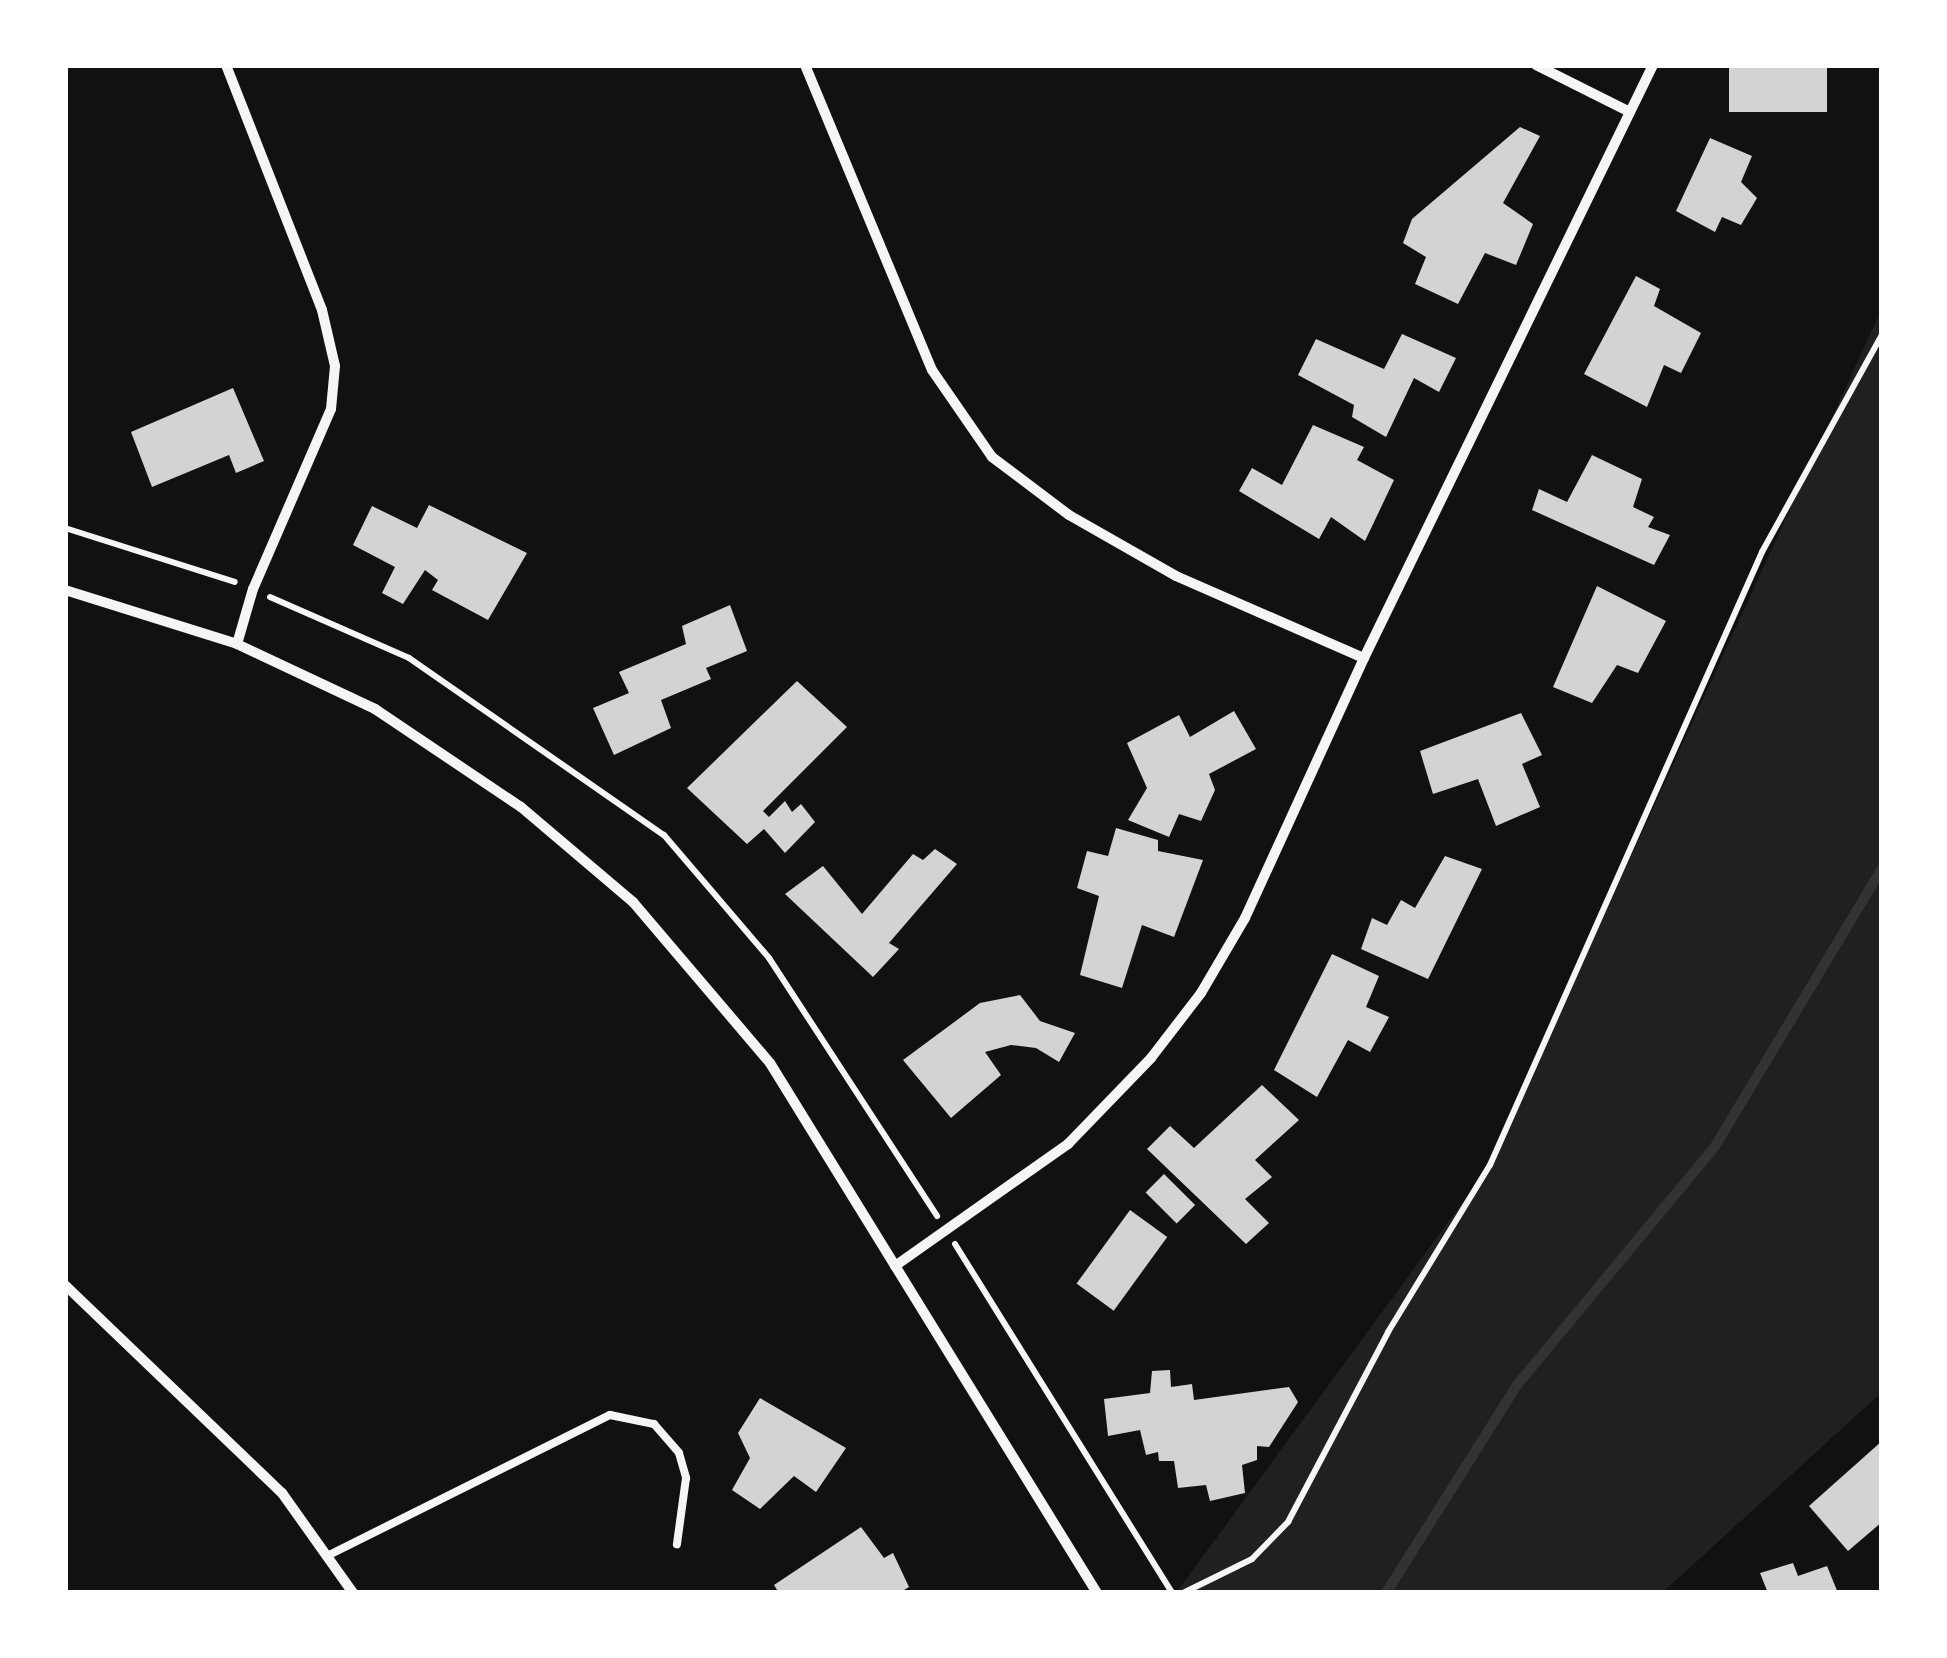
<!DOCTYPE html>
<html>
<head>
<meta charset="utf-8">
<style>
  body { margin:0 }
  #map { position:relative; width:1947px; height:1658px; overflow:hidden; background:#111; font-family:"Roboto Condensed",sans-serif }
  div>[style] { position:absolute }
  .green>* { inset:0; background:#202020 }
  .stream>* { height:10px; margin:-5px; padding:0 5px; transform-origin:5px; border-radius:5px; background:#333 }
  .building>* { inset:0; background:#d3d3d3; transform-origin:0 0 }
  .path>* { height:6px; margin:-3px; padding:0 3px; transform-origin:3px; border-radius:3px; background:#f5f5f5 }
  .service>* { height:8px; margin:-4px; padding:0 4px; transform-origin:4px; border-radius:4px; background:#f5f5f5 }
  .minor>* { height:10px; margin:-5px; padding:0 5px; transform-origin:5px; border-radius:5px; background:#f5f5f5 }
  span { translate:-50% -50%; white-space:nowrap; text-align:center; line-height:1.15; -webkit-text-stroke:10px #fff; paint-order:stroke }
  .frame { position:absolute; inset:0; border:68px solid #fff; pointer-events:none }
</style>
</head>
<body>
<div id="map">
  <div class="green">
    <i style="clip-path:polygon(1882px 308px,1882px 1392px,1662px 1593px,1176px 1593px,1490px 1165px)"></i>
  </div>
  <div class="stream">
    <i style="left:1386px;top:1593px;width:246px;rotate:-57.8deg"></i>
    <i style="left:1517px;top:1385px;width:308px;rotate:-50.3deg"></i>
    <i style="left:1714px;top:1148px;width:327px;rotate:-59deg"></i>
  </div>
  <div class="building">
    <i style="left:1729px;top:65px;width:98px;height:47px"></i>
    <i style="clip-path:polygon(1520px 127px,1540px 136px,1503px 203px,1533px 224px,1516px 265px,1485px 253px,1458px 304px,1415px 284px,1426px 257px,1403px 243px,1412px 219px)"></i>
    <i style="clip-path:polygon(1710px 138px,1752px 156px,1741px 182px,1757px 198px,1741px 225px,1722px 217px,1715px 232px,1676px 211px)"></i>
    <i style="clip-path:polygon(1636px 276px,1660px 289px,1654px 306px,1701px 333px,1681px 373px,1664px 365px,1647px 407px,1584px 374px)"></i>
    <i style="clip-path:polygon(1402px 334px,1456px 358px,1439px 392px,1414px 378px,1386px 437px,1352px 417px,1354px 405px,1298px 375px,1316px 339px,1384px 369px)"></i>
    <i style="clip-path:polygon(233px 388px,264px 461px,236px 473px,229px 455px,152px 487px,131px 432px)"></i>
    <i style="clip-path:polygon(1313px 425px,1364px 447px,1357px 460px,1394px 480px,1365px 541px,1331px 517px,1319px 539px,1239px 491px,1252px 468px,1282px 485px)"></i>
    <i style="clip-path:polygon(1592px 455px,1642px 479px,1633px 507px,1654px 517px,1648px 527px,1670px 535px,1654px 565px,1532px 510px,1539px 489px,1567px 502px)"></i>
    <i style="clip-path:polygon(429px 505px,527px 553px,488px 620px,432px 590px,438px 580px,425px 570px,403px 604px,382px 593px,395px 567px,353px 545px,372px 506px,417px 528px)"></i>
    <i style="clip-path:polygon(1597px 586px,1666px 621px,1638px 673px,1617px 665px,1592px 703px,1553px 687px)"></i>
    <i style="clip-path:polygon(730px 605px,747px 651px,706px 668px,711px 679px,661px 700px,671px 728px,614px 755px,593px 708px,629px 693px,619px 672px,686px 644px,682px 626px)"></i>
    <i style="clip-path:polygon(797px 681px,847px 727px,763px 811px,769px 817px,785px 801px,792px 812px,801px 804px,815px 822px,785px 853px,764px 829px,747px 844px,687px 788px)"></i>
    <i style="clip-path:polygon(1234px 711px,1256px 749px,1209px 774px,1215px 790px,1201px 821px,1179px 814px,1169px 837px,1128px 820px,1147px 788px,1127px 743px,1179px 715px,1190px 737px)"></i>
    <i style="clip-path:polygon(1521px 713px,1542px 755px,1522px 764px,1540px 807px,1496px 826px,1478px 779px,1433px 794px,1420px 751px)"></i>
    <i style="clip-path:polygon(1116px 828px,1158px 840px,1158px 851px,1203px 860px,1174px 937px,1142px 925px,1122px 988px,1080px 975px,1099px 896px,1077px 888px,1087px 851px,1108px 856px)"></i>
    <i style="clip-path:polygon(935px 849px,957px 864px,889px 943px,899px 949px,873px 977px,785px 894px,823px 866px,862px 914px,913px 854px,923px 860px)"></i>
    <i style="clip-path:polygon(1445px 856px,1482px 869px,1428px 979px,1361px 949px,1372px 918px,1387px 925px,1401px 900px,1415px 908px)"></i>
    <i style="clip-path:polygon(1332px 954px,1379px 976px,1366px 1007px,1389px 1017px,1370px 1052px,1348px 1040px,1317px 1097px,1274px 1070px)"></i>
    <i style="clip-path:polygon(1020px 995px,1040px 1021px,1075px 1033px,1059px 1062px,1036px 1048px,1011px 1045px,985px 1052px,1001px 1075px,951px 1118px,903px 1060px,980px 1003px)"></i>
    <i style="clip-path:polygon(1262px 1085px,1299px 1120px,1255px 1160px,1272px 1177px,1245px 1199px,1269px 1223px,1246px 1244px,1147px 1149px,1170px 1126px,1194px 1148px)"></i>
    <i style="left:1164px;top:1174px;width:44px;height:26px;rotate:45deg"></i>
    <i style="left:1130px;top:1210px;width:46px;height:91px;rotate:36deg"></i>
    <i style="clip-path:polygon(1170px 1370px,1171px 1387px,1192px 1384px,1194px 1400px,1289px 1387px,1298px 1402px,1269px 1447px,1257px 1446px,1257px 1460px,1242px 1465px,1245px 1493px,1210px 1501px,1206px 1485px,1178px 1488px,1174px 1461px,1159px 1461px,1158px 1452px,1146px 1455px,1140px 1430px,1108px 1436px,1104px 1399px,1150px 1393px,1152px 1371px)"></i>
    <i style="clip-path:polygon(760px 1398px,846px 1448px,816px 1492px,794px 1476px,760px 1509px,732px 1490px,750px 1458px,738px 1433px)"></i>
    <i style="clip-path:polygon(1882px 1441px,1882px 1522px,1848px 1551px,1809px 1506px)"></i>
    <i style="clip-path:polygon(861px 1527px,884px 1558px,893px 1553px,909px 1587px,899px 1593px,779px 1593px,774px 1585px)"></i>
    <i style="clip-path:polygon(1793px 1563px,1798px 1576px,1827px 1566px,1838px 1593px,1768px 1593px,1760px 1573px)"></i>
  </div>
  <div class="path">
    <i style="left:65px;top:528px;width:178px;rotate:17.6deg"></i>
    <i style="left:270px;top:597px;width:152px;rotate:23.7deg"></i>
    <i style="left:409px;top:658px;width:310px;rotate:34.8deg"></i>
    <i style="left:664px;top:835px;width:162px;rotate:49.5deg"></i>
    <i style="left:769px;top:958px;width:308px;rotate:56.9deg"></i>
    <i style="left:955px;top:1244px;width:411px;rotate:58.1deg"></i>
    <i style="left:1183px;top:1593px;width:77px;rotate:-26.2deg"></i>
    <i style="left:1252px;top:1559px;width:52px;rotate:-45.8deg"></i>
    <i style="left:1288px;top:1522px;width:215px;rotate:-62.2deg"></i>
    <i style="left:1388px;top:1332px;width:196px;rotate:-58.6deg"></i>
    <i style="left:1490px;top:1165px;width:671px;rotate:-66.07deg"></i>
    <i style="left:1762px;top:552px;width:248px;rotate:-61.1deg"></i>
  </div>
  <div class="service">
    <i style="left:329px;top:1555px;width:314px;rotate:-26.5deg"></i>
    <i style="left:610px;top:1415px;width:45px;rotate:11.6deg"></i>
    <i style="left:654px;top:1424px;width:38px;rotate:49deg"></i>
    <i style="left:679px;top:1453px;width:26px;rotate:74deg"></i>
    <i style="left:686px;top:1478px;width:67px;rotate:97.8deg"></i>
  </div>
  <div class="minor">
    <i style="left:226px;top:65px;width:263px;rotate:68.6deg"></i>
    <i style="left:322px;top:310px;width:57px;rotate:76.9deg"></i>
    <i style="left:335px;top:366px;width:43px;rotate:95.3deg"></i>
    <i style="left:331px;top:409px;width:196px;rotate:113.4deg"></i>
    <i style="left:253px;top:589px;width:57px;rotate:106.2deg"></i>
    <i style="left:805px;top:65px;width:330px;rotate:67.4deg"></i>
    <i style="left:932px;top:370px;width:106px;rotate:55.4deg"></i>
    <i style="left:992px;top:457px;width:96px;rotate:37deg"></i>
    <i style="left:1069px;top:515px;width:123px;rotate:29.7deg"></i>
    <i style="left:1176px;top:576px;width:205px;rotate:23.6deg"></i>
    <i style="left:1536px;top:65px;width:105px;rotate:26.6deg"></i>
    <i style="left:65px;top:590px;width:180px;rotate:17.4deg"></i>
    <i style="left:237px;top:644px;width:153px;rotate:25.2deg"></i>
    <i style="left:375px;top:709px;width:176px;rotate:33.9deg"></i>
    <i style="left:521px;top:807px;width:147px;rotate:40.3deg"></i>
    <i style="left:633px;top:902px;width:211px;rotate:49.6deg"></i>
    <i style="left:770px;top:1063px;width:623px;rotate:58.33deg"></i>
    <i style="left:895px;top:1266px;width:212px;rotate:-35.2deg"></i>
    <i style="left:1068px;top:1144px;width:120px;rotate:-46deg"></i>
    <i style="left:1151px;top:1058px;width:82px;rotate:-52.4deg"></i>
    <i style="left:1201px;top:993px;width:87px;rotate:-59.6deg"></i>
    <i style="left:1245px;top:918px;width:286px;rotate:-65.4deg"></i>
    <i style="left:1364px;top:658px;width:660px;rotate:-64.02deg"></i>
    <i style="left:65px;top:1285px;width:301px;rotate:43.8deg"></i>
    <i style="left:282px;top:1493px;width:123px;rotate:54.6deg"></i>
  </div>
  <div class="frame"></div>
</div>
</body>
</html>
